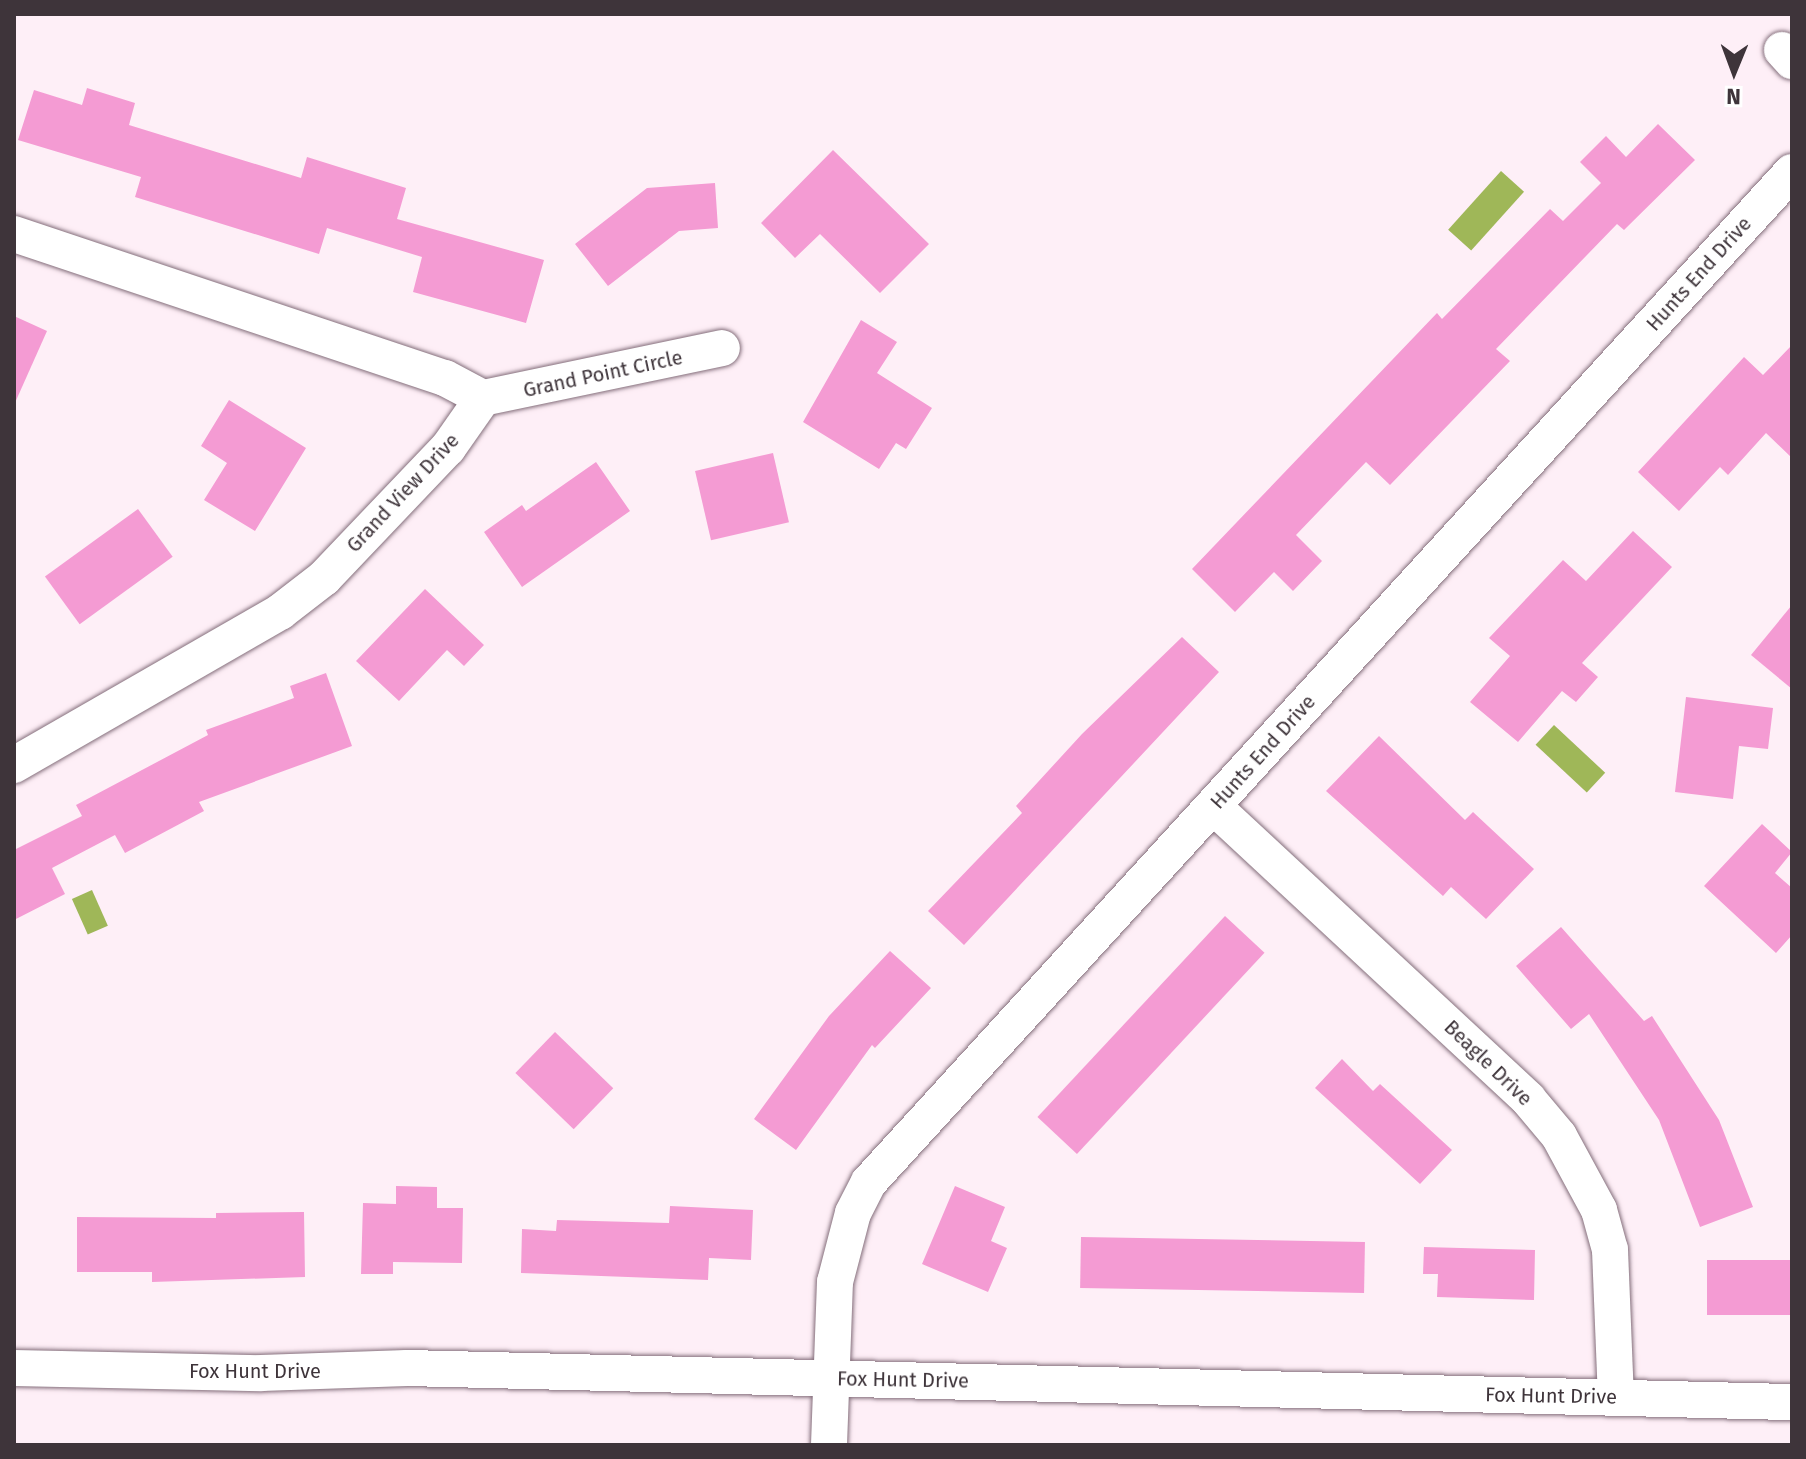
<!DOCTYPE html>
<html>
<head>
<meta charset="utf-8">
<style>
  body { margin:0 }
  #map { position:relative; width:1806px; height:1459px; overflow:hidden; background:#feeff7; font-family:"Fira Sans",sans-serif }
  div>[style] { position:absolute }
  .water>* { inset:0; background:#9fb758; transform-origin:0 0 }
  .building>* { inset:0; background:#f49bd3; transform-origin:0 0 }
  .roads { filter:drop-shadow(0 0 2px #846e7b) drop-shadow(0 0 2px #846e7b) }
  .minor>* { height:36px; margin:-18px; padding:0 18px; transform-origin:18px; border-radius:18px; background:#fff }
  span { translate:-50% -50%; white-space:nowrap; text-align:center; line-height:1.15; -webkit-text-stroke:8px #fff; paint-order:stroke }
  .street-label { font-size:20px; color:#3e343a }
  .frame { position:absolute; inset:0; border:16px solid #3e343a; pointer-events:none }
  .north { position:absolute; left:1694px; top:32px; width:80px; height:80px; -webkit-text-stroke:6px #fff; paint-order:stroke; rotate:181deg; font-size:22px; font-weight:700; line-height:32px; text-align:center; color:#3e343a }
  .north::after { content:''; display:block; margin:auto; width:28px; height:36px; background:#3e343a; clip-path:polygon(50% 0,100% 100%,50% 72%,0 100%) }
</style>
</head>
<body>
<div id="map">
  <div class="water">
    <i style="left:1501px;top:171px;width:31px;height:79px;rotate:42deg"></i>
    <i style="left:1554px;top:725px;width:70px;height:27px;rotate:43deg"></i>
    <i style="left:92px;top:890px;width:39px;height:22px;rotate:66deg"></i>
  </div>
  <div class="building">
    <i style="clip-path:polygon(87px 88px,135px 103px,129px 125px,301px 178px,307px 157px,406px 188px,397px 219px,544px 260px,526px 323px,413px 292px,422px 257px,327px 228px,319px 254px,135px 197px,141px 177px,18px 140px,34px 90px,82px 105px)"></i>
    <i style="clip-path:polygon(1658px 124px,1695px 160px,1624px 230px,1617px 224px,1496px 349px,1510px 361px,1390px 485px,1366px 462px,1296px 535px,1322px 561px,1293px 591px,1274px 572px,1235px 612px,1192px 569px,1437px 313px,1442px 319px,1550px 209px,1563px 221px,1601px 183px,1580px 162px,1606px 136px,1626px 157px)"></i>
    <i style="clip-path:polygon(833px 150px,929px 244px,880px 293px,820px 234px,795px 258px,761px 223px)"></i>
    <i style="clip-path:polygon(715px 183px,718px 228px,679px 231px,608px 286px,575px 244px,647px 188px)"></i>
    <i style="clip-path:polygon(14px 316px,47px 331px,14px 405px)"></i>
    <i style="clip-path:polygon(861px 320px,897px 342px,877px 373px,932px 408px,906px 449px,896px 443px,879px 469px,803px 422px)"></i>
    <i style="clip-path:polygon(1792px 345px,1792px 458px,1766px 433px,1728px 475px,1720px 467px,1679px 511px,1638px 472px,1744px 357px,1763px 375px)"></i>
    <i style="clip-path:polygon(229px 400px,306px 448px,255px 531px,204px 500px,227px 463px,201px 446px)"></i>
    <i style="left:773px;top:453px;width:71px;height:80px;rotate:77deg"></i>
    <i style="clip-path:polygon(596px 462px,630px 511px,522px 587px,484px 532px,522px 505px,526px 511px)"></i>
    <i style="left:138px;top:509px;width:59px;height:115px;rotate:54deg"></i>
    <i style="clip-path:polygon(1633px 531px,1672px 567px,1582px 663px,1598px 677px,1576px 702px,1562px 691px,1518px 742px,1470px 702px,1510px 656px,1489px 638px,1563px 560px,1586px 581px)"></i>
    <i style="clip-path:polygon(425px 589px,484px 645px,464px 666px,447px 650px,399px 701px,356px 661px)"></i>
    <i style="clip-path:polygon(1792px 605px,1792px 689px,1751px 655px)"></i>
    <i style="clip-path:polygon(1182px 637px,1219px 672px,964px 945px,928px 911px,1022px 813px,1016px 806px,1082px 734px)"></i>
    <i style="clip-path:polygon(326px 673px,352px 746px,199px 802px,204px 811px,125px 853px,115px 835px,52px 868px,65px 894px,14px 920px,14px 850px,82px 816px,76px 805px,208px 735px,206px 730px,294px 698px,290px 686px)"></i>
    <i style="clip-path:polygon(1686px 697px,1773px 708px,1768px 749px,1739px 746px,1733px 799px,1675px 792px)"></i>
    <i style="clip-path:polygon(1379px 736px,1465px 820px,1473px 812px,1534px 869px,1486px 919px,1451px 887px,1443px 896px,1326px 791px)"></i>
    <i style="clip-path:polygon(1762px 824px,1792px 852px,1775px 873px,1792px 888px,1792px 935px,1776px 953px,1704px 886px)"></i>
    <i style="left:1225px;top:916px;width:54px;height:275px;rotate:43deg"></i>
    <i style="clip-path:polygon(1561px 927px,1644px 1021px,1652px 1016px,1719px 1120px,1753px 1207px,1700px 1227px,1659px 1120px,1589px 1014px,1571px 1029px,1516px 966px)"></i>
    <i style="clip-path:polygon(890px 951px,931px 988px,875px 1048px,872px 1045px,796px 1150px,754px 1119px,829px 1016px)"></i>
    <i style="left:555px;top:1032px;width:81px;height:57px;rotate:44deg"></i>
    <i style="clip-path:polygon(1342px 1059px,1373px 1091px,1380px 1084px,1452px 1150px,1420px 1184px,1315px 1088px)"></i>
    <i style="clip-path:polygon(396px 1186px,437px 1187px,437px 1208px,463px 1208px,462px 1263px,393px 1262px,393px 1274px,361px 1274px,363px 1203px,396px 1204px)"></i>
    <i style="clip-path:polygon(955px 1186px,1005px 1207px,991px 1241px,1007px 1248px,988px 1292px,922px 1264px)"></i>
    <i style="clip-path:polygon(670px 1206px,753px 1210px,751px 1260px,709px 1258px,708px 1280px,521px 1273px,522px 1229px,556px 1231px,557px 1220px,669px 1223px)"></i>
    <i style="clip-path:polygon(304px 1212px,305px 1277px,152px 1282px,152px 1272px,77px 1272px,77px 1217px,216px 1218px,216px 1213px)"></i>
    <i style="left:1081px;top:1237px;width:284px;height:51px;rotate:1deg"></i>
    <i style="clip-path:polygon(1424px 1247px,1535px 1250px,1534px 1300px,1437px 1297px,1438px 1274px,1423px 1274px)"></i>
    <i style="left:1707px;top:1260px;width:85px;height:55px"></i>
  </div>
  <div class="roads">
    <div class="minor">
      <i style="left:1782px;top:50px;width:15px;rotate:48deg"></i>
      <i style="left:14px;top:234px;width:454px;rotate:18.5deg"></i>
      <i style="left:445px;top:378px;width:43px;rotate:27.8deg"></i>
      <i style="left:483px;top:398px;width:244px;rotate:-11.8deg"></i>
      <i style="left:14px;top:765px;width:307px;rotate:-29.9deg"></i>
      <i style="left:280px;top:612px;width:56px;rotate:-37.7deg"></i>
      <i style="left:324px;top:578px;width:180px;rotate:-46.4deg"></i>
      <i style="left:448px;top:448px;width:61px;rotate:-55deg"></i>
      <i style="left:1213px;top:806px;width:430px;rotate:42.9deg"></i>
      <i style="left:1528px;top:1099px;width:48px;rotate:50deg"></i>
      <i style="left:1559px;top:1136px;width:84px;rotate:61.6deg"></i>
      <i style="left:1599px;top:1210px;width:41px;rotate:74.6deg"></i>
      <i style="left:1610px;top:1250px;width:147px;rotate:87.7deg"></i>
      <i style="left:14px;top:1368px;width:247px;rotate:1.2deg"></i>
      <i style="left:261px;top:1373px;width:146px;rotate:-2deg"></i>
      <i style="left:407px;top:1368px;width:1385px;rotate:1.41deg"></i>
      <i style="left:829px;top:1445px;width:163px;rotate:-87.9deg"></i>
      <i style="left:835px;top:1282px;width:71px;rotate:-75.4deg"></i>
      <i style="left:853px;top:1213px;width:35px;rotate:-63deg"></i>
      <i style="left:869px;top:1182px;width:1368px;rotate:-47.58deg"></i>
    </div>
  </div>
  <div class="street-label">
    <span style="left:1699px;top:274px;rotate:-48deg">Hunts End Drive</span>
    <span style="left:603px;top:374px;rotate:-12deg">Grand Point Circle</span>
    <span style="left:403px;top:493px;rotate:-47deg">Grand View Drive</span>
    <span style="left:1263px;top:752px;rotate:-48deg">Hunts End Drive</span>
    <span style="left:1488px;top:1063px;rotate:44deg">Beagle Drive</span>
    <span style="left:255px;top:1371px">Fox Hunt Drive</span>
    <span style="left:903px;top:1380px;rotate:1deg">Fox Hunt Drive</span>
    <span style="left:1551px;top:1396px;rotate:1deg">Fox Hunt Drive</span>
  </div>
  <div class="frame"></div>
  <div class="north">N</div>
</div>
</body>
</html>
